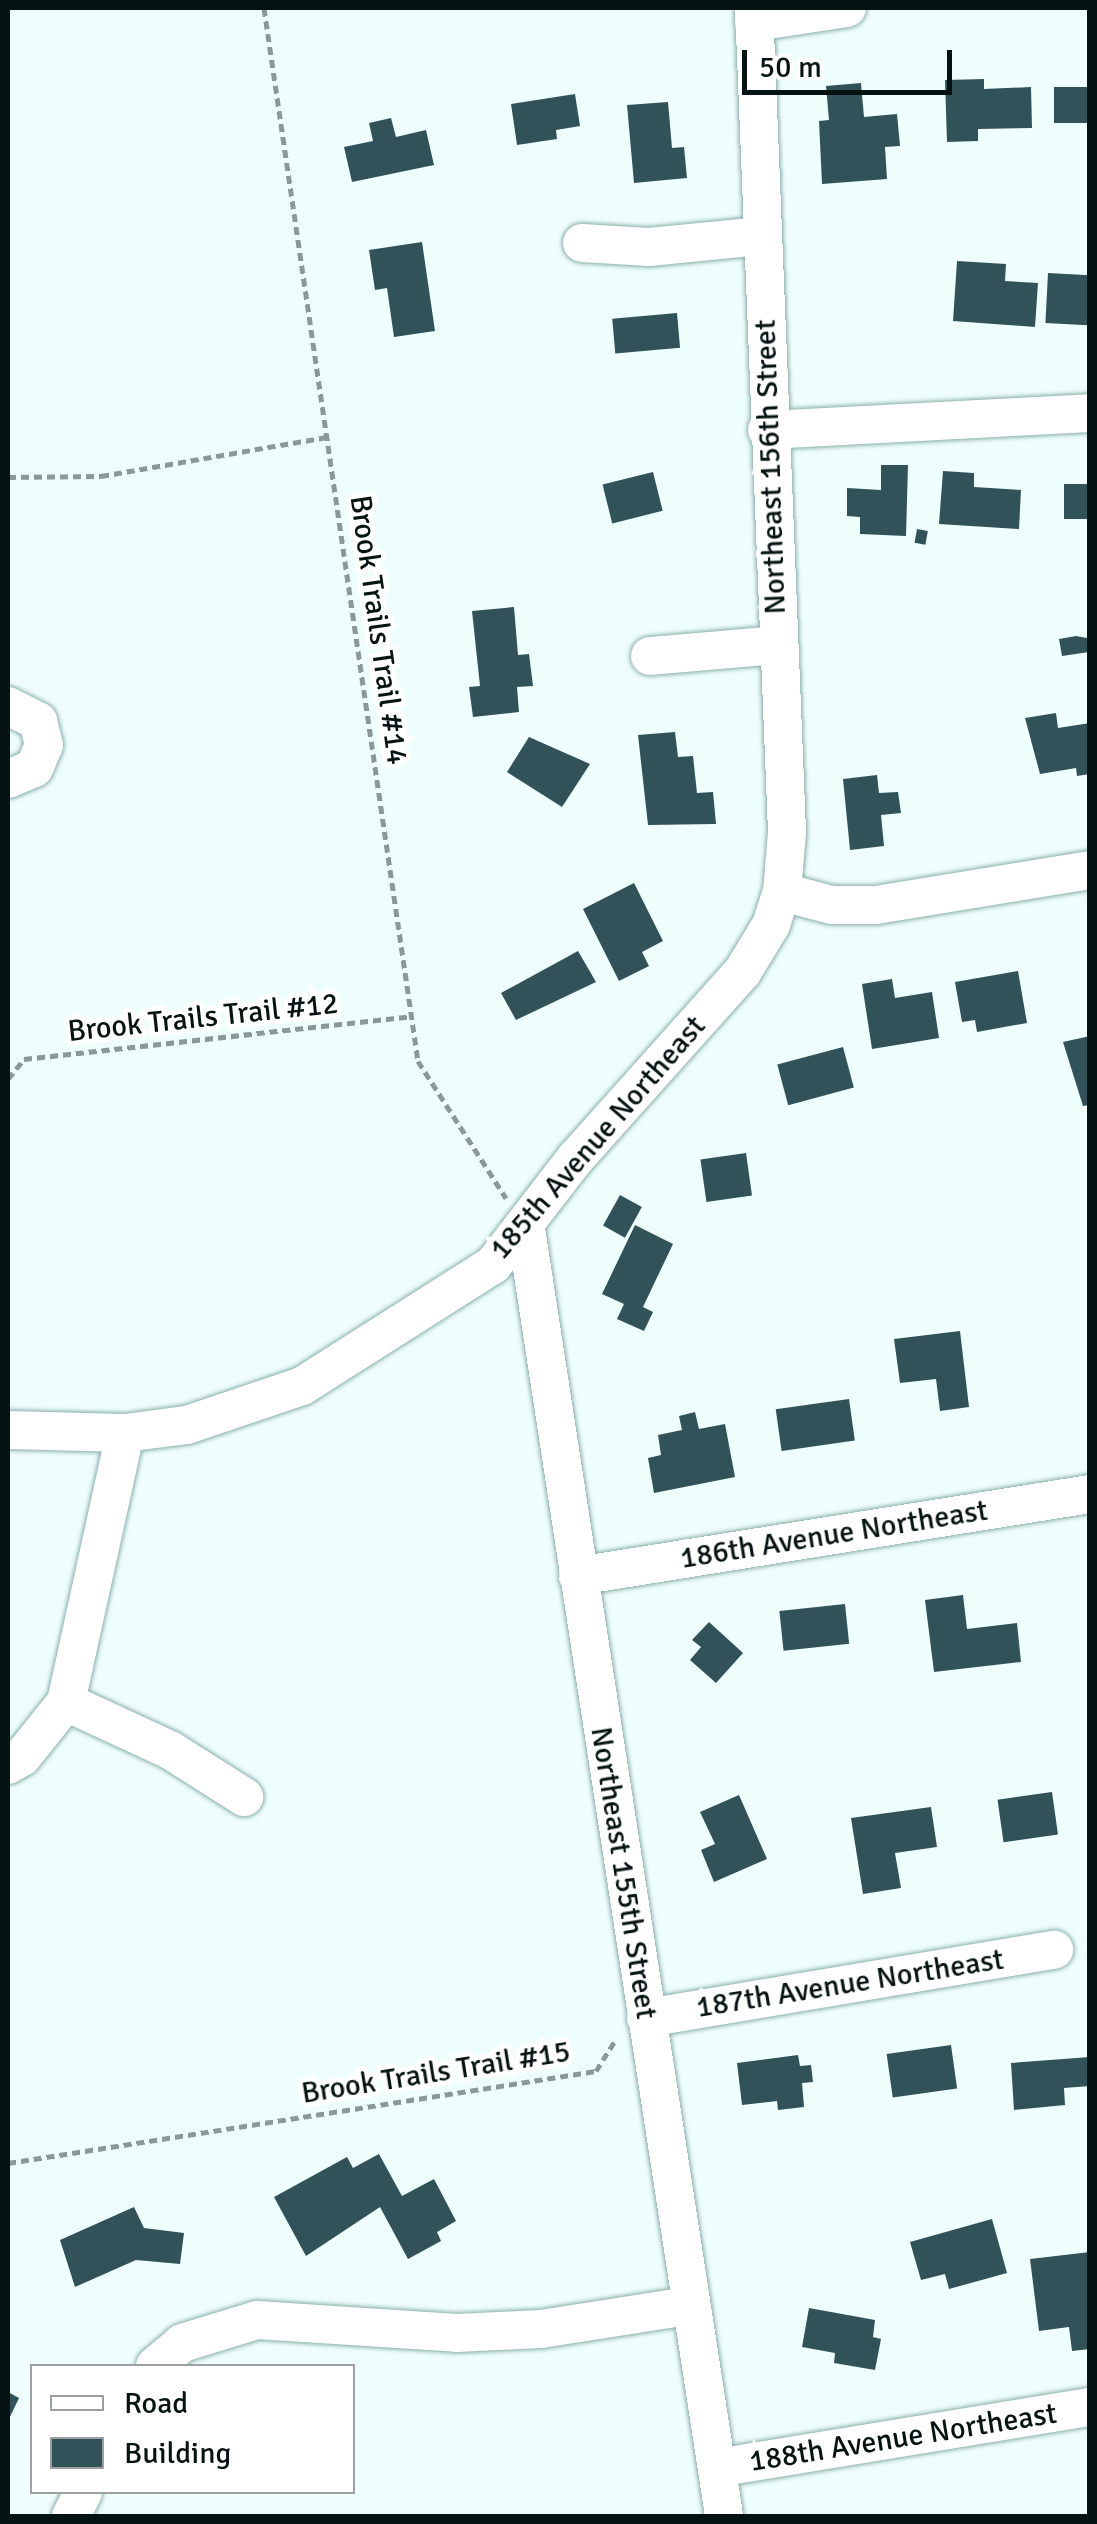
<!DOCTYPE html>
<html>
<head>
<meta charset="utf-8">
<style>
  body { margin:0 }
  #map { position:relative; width:1097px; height:2524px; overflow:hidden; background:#eefefc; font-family:Signika,sans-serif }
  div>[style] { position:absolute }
  .building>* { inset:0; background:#315259; transform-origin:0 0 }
  .path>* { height:5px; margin-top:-2.5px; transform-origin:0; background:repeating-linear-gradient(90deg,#8a9998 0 8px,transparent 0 13px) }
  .roads { filter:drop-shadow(0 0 2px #8aafab) drop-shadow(0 0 2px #8aafab) }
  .minor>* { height:38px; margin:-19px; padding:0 19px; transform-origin:19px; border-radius:19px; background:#fff }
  span { translate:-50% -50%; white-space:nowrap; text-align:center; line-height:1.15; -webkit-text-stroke:10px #fff; paint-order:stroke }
  .street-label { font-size:30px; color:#051312 }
  .frame { position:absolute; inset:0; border:10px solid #051312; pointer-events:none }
  .legend { position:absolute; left:30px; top:2364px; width:325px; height:130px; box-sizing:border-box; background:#fff; border:2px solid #9ba1a0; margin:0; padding:12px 18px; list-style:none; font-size:30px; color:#051312 }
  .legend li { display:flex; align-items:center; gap:20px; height:50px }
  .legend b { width:50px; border:2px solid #9ba1a0 }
  .scale { position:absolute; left:742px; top:50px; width:210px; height:45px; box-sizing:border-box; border:5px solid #051312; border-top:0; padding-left:12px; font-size:30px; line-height:35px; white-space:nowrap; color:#051312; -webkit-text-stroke:8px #fff; paint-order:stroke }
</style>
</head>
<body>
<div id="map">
  <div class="building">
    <i style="clip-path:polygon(984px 79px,984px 89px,1031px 87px,1032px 128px,978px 129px,978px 141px,947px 142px,945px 80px)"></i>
    <i style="clip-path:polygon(861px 83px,864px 117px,897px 114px,900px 146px,885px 147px,887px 179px,822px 184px,819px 121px,829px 120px,826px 86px)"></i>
    <i style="left:1090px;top:87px;width:36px;height:36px;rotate:90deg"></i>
    <i style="clip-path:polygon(575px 94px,580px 126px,556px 130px,557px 139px,517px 145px,511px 104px)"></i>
    <i style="clip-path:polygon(668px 102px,672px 148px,684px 147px,687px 178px,634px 183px,627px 105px)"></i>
    <i style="clip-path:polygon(391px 118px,396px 137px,426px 130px,434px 165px,352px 182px,344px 147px,373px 141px,369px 123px)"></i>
    <i style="clip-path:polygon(422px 242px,435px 331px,394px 337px,387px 288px,375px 290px,369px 250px)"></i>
    <i style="clip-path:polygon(957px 261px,1006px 264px,1005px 281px,1038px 283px,1035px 327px,953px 321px)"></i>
    <i style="left:1048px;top:273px;width:42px;height:50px;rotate:3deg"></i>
    <i style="left:677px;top:313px;width:35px;height:65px;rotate:85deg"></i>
    <i style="clip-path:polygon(881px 465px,908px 465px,906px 536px,860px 534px,860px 517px,847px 516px,847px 488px,881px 490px)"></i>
    <i style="clip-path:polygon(943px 471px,974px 473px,974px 487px,1021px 490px,1019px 529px,939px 524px)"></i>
    <i style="left:653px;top:472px;width:40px;height:52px;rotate:76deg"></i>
    <i style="left:1090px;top:484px;width:35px;height:26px;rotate:90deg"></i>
    <i style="left:917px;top:529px;width:11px;height:14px;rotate:10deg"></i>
    <i style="clip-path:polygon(514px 607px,518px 655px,529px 654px,533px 686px,517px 687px,519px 712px,473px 717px,469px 687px,480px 686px,472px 611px)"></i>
    <i style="clip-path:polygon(1076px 636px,1087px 638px,1089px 652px,1062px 656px,1059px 639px)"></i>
    <i style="clip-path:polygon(1056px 713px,1058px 728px,1090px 723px,1090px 774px,1077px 776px,1076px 768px,1040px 774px,1025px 718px)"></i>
    <i style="clip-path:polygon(675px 732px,678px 757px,693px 756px,697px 793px,713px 792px,716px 824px,648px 825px,638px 735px)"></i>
    <i style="clip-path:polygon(529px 737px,590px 764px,562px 807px,507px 772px)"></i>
    <i style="clip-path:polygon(877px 775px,879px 793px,898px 792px,901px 813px,881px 815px,884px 846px,850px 850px,843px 779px)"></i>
    <i style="clip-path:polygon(634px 883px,663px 941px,642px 952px,649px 966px,619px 981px,583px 909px)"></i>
    <i style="clip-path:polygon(578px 951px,596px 982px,516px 1020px,501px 993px)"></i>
    <i style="clip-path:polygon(1018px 971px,1027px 1023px,977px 1032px,975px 1020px,962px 1022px,955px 982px)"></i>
    <i style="clip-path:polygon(892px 979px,895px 998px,932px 992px,939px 1038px,872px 1049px,862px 984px)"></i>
    <i style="clip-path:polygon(1090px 1036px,1090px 1105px,1083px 1106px,1063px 1042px)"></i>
    <i style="left:843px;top:1047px;width:42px;height:68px;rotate:75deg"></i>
    <i style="left:746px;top:1153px;width:43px;height:46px;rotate:82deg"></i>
    <i style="left:620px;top:1195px;width:25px;height:35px;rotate:29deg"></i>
    <i style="clip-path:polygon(635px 1225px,673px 1244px,643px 1307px,653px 1312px,644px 1331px,617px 1319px,624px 1304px,602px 1294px)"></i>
    <i style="clip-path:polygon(960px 1331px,969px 1407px,940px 1411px,936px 1379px,900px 1383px,894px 1339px)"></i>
    <i style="left:849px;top:1399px;width:42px;height:74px;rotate:82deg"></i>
    <i style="clip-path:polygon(695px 1412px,699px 1429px,725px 1424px,735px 1477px,654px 1493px,648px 1458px,661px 1455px,658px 1435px,682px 1430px,679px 1416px)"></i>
    <i style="clip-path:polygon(963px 1595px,967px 1629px,1017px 1623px,1021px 1662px,934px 1672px,925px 1600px)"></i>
    <i style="left:845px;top:1604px;width:40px;height:66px;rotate:84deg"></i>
    <i style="clip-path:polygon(709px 1622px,743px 1653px,716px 1683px,690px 1660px,701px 1647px,692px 1640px)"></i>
    <i style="left:1052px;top:1792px;width:43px;height:55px;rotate:82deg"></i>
    <i style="clip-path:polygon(739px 1795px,767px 1859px,714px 1882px,701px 1850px,715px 1844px,700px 1812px)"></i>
    <i style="clip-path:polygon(931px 1807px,937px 1847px,895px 1853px,901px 1888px,863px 1894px,851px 1818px)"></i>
    <i style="left:951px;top:2045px;width:44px;height:65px;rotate:82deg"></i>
    <i style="clip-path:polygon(798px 2055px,800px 2066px,811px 2065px,813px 2082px,802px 2083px,804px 2107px,778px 2110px,777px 2101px,742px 2105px,737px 2063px)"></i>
    <i style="clip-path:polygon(1090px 2057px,1090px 2086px,1064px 2088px,1065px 2105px,1014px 2110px,1011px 2063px)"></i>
    <i style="clip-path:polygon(379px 2154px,402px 2196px,434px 2179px,456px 2221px,437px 2232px,441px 2241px,408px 2259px,380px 2207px,306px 2256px,274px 2197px,347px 2157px,353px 2168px)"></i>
    <i style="clip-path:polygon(134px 2207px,144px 2228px,184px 2233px,180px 2264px,136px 2260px,75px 2287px,60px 2240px)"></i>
    <i style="clip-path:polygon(992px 2219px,1007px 2273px,949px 2289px,945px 2274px,921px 2280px,910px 2242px)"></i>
    <i style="clip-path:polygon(1090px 2252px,1090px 2349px,1072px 2351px,1069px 2327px,1039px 2331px,1030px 2259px)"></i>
    <i style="clip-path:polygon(809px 2308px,875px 2320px,873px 2337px,881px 2339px,875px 2370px,834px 2363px,835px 2353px,802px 2347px)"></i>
    <i style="clip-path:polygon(8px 2392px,19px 2398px,8px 2421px)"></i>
  </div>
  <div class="path">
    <i style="left:264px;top:8px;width:1064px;rotate:81.68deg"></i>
    <i style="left:418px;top:1061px;width:163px;rotate:57.3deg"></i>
    <i style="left:8px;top:477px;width:93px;rotate:-0.6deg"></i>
    <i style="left:101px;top:476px;width:228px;rotate:-9.8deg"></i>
    <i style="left:8px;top:1079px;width:26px;rotate:-51deg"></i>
    <i style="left:24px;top:1059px;width:390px;rotate:-6.3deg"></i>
    <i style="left:8px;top:2163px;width:595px;rotate:-8.89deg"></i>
    <i style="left:596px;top:2071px;width:36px;rotate:-58deg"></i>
  </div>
  <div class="roads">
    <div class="minor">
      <i style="left:754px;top:22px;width:94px;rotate:-8.6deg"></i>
      <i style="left:582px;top:243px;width:67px;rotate:3.4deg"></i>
      <i style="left:649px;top:247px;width:114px;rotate:-5.6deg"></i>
      <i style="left:767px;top:430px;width:323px;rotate:-3deg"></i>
      <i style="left:650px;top:656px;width:128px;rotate:-4.9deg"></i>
      <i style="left:8px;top:706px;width:34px;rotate:27deg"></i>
      <i style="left:38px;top:721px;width:25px;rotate:76deg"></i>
      <i style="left:44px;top:745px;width:25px;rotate:113deg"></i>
      <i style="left:34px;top:768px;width:28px;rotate:157deg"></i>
      <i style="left:782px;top:892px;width:52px;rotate:14.6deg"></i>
      <i style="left:832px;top:905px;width:44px"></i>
      <i style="left:876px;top:905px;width:217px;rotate:-9.3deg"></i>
      <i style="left:526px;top:1229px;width:1302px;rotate:81.25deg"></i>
      <i style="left:8px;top:1430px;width:117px;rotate:1.5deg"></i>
      <i style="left:125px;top:1433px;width:63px;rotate:-7.4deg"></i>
      <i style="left:187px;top:1425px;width:121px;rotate:-18.7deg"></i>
      <i style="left:302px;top:1386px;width:226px;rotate:-32.4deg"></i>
      <i style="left:493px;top:1265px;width:134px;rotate:-52.3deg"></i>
      <i style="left:575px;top:1159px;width:252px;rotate:-48.2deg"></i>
      <i style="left:743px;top:971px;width:54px;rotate:-58.7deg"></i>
      <i style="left:771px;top:925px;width:35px;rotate:-72deg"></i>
      <i style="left:782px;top:892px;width:60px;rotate:-85.2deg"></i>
      <i style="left:787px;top:832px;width:825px;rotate:-92.29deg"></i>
      <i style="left:578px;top:1576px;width:519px;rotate:-9.1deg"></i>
      <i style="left:66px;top:1702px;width:115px;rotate:24.8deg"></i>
      <i style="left:170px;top:1750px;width:88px;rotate:32.4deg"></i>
      <i style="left:8px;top:1765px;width:16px;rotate:-30deg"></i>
      <i style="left:22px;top:1757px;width:70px;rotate:-51.3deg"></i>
      <i style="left:66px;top:1702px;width:275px;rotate:-77.6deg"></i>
      <i style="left:646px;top:2018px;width:414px;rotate:-9.5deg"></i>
      <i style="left:155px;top:2366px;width:35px;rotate:-40deg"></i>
      <i style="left:182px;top:2343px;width:78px;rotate:-17deg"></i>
      <i style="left:257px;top:2320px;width:200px;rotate:3.7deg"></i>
      <i style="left:457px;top:2333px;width:84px;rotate:-2.7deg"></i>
      <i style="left:541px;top:2329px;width:149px;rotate:-8.9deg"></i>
      <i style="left:717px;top:2468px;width:378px;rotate:-9.3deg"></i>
      <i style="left:71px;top:2516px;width:27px;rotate:-63deg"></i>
    </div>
  </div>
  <div class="street-label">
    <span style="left:771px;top:467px;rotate:-92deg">Northeast 156th Street</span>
    <span style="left:378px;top:630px;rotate:82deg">Brook Trails Trail #14</span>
    <span style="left:203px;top:1018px;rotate:-6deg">Brook Trails Trail #12</span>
    <span style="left:598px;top:1138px;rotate:-49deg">185th Avenue Northeast</span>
    <span style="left:834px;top:1535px;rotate:-9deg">186th Avenue Northeast</span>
    <span style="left:623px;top:1873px;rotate:81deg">Northeast 155th Street</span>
    <span style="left:850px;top:1984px;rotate:-9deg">187th Avenue Northeast</span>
    <span style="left:436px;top:2073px;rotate:-9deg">Brook Trails Trail #15</span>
    <span style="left:903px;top:2438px;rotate:-9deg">188th Avenue Northeast</span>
  </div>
  <div class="frame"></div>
  <ul class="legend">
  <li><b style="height:12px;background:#fff"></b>Road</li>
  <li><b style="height:28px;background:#315259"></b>Building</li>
  </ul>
  <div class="scale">50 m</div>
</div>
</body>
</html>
